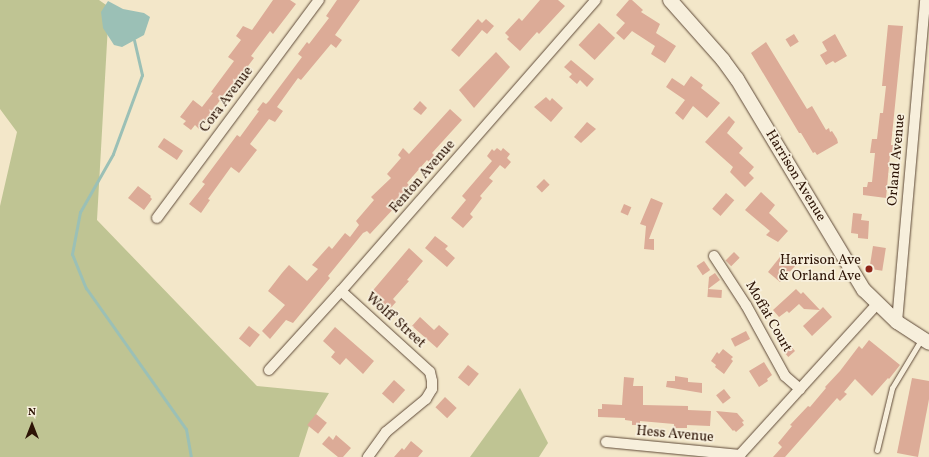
<!DOCTYPE html>
<html>
<head>
<meta charset="utf-8">
<style>
  body { margin:0 }
  #map { position:relative; width:929px; height:457px; overflow:hidden; background:#f3e7c9; font-family:Vollkorn,serif }
  div>[style] { position:absolute }
  .green>* { inset:0; background:#bfc493 }
  .water>* { inset:0; background:#9bc0b6 }
  .stream>* { height:3px; margin:-1.5px; padding:0 1.5px; transform-origin:1.5px; border-radius:1.5px; background:#9bc0b6 }
  .building>* { inset:0; background:#dcab97; transform-origin:0 0 }
  .roads { filter:drop-shadow(0 0 1px #5e4937) drop-shadow(0 0 1px #5e4937) }
  .service>* { height:5px; margin:-2.5px; padding:0 2.5px; transform-origin:2.5px; border-radius:2.5px; background:#f7efdc }
  .minor>* { height:10px; margin:-5px; padding:0 5px; transform-origin:5px; border-radius:5px; background:#f7efdc }
  .secondary>* { height:14px; margin:-7px; padding:0 7px; transform-origin:7px; border-radius:7px; background:#f7efdc }
  .dots>* { width:11px; height:11px; translate:-50% -50%; box-sizing:border-box; border:2px solid #f7efdc; border-radius:50% }
  span { translate:-50% -50%; white-space:nowrap; text-align:center; line-height:1.15; -webkit-text-stroke:3.5px #f7efdc; paint-order:stroke }
  .street-label { font-size:14px; color:#2d1406 }
  .poi-label { font-size:14px; color:#2d1406 }
  .right { translate:-100% -50%; text-align:right }
  .north { position:absolute; left:12px; top:405px; width:40px; height:40px; -webkit-text-stroke:3px #f7efdc; paint-order:stroke; rotate:0deg; font-size:11px; font-weight:700; line-height:16px; text-align:center; color:#2d1406 }
  .north::after { content:''; display:block; margin:auto; width:14px; height:18px; background:#2d1406; clip-path:polygon(50% 0,100% 100%,50% 72%,0 100%) }
</style>
</head>
<body>
<div id="map">
  <div class="green">
    <i style="clip-path:polygon(0 0,99px 0,109px 7px,97px 220px,257px 386px,329px 393px,309px 426px,299px 457px,0 457px,0 206px,17px 132px,0 109px)"></i>
    <i style="clip-path:polygon(520px 388px,548px 443px,539px 457px,470px 457px)"></i>
  </div>
  <div class="water">
    <i style="clip-path:polygon(108px 1px,123px 9px,144px 13px,150px 17px,144px 35px,122px 47px,114px 45px,103px 28px,101px 12px)"></i>
  </div>
  <div class="stream">
    <i style="left:134px;top:40px;width:36px;rotate:77deg"></i>
    <i style="left:142px;top:75px;width:84px;rotate:110.2deg"></i>
    <i style="left:113px;top:154px;width:67px;rotate:119.6deg"></i>
    <i style="left:80px;top:212px;width:43px;rotate:100.8deg"></i>
    <i style="left:72px;top:254px;width:37px;rotate:68deg"></i>
    <i style="left:86px;top:288px;width:173px;rotate:54.7deg"></i>
    <i style="left:186px;top:429px;width:28px;rotate:80deg"></i>
  </div>
  <div class="building">
    <i style="clip-path:polygon(273px 0,290px 0,296px 4px,273px 34px,270px 31px,251px 56px,254px 58px,239px 78px,240px 79px,235px 86px,232px 84px,199px 129px,195px 125px,191px 130px,183px 124px,186px 121px,180px 117px,193px 100px,202px 107px,213px 93px,211px 92px,234px 61px,228px 57px,241px 40px,236px 36px,243px 26px,252px 30px)"></i>
    <i style="clip-path:polygon(337px 0,360px 0,335px 35px,342px 40px,336px 48px,331px 44px,301px 80px,298px 78px,277px 107px,283px 111px,275px 122px,269px 119px,250px 144px,257px 150px,239px 173px,231px 167px,208px 199px,210px 200px,201px 213px,189px 204px,205px 184px,202px 182px,237px 135px,240px 137px,259px 111px,257px 110px,263px 102px,266px 104px,269px 101px,302px 57px,298px 54px,307px 42px,309px 44px,329px 18px,326px 16px)"></i>
    <i style="clip-path:polygon(540px 0,558px 0,565px 6px,539px 34px,537px 32px,520px 51px,507px 39px,509px 37px,505px 33px,519px 18px,522px 21px)"></i>
    <i style="clip-path:polygon(629px 0,632px 0,643px 10px,641px 12px,660px 24px,656px 33px,676px 46px,665px 63px,651px 54px,655px 46px,632px 31px,624px 40px,616px 33px,625px 23px,616px 15px)"></i>
    <i style="clip-path:polygon(478px 19px,482px 23px,486px 19px,494px 26px,487px 34px,482px 30px,459px 57px,451px 50px)"></i>
    <i style="left:599px;top:23px;width:22px;height:30px;rotate:43deg"></i>
    <i style="clip-path:polygon(888px 25px,903px 26px,891px 145px,893px 145px,892px 155px,890px 155px,886px 198px,863px 195px,863px 187px,867px 187px,868px 182px,872px 182px,875px 153px,870px 153px,872px 139px,877px 139px,880px 113px,883px 113px,886px 86px,882px 86px)"></i>
    <i style="left:794px;top:34px;width:9px;height:10px;rotate:58deg"></i>
    <i style="clip-path:polygon(835px 34px,847px 56px,835px 63px,833px 61px,826px 65px,820px 55px,827px 51px,822px 42px)"></i>
    <i style="clip-path:polygon(766px 42px,807px 109px,812px 106px,826px 130px,829px 128px,830px 132px,832px 131px,837px 139px,838px 143px,817px 155px,815px 152px,813px 153px,801px 133px,799px 133px,751px 53px)"></i>
    <i style="clip-path:polygon(496px 52px,510px 67px,474px 108px,459px 90px)"></i>
    <i style="clip-path:polygon(571px 60px,594px 79px,587px 87px,580px 80px,577px 84px,569px 77px,572px 74px,564px 67px)"></i>
    <i style="clip-path:polygon(691px 76px,703px 85px,701px 88px,720px 103px,707px 118px,693px 106px,683px 120px,675px 113px,685px 100px,666px 87px,672px 78px,684px 86px)"></i>
    <i style="clip-path:polygon(546px 97px,550px 101px,552px 98px,563px 108px,551px 122px,534px 107px)"></i>
    <i style="clip-path:polygon(420px 101px,427px 108px,421px 115px,413px 109px)"></i>
    <i style="clip-path:polygon(450px 109px,462px 120px,432px 153px,434px 155px,429px 162px,427px 160px,407px 183px,410px 186px,394px 204px,396px 206px,370px 234px,367px 231px,363px 233px,328px 276px,330px 278px,293px 323px,286px 320px,270px 339px,262px 331px,285px 305px,268px 291px,282px 273px,289px 265px,307px 281px,318px 269px,312px 265px,329px 246px,332px 249px,345px 233px,350px 237px,359px 225px,356px 221px,374px 200px,371px 197px,391px 178px,387px 174px,401px 158px,398px 155px,403px 148px,409px 154px)"></i>
    <i style="clip-path:polygon(729px 116px,735px 122px,727px 133px,743px 148px,739px 153px,754px 167px,749px 173px,754px 178px,745px 187px,730px 172px,733px 167px,705px 142px)"></i>
    <i style="clip-path:polygon(587px 122px,596px 129px,581px 143px,574px 137px)"></i>
    <i style="left:164px;top:138px;width:23px;height:11px;rotate:34deg"></i>
    <i style="clip-path:polygon(497px 148px,501px 151px,503px 148px,510px 154px,507px 158px,511px 162px,505px 169px,500px 165px,489px 178px,493px 181px,480px 196px,482px 198px,470px 214px,473px 217px,463px 228px,451px 218px,466px 200px,462px 196px,492px 161px,487px 156px,492px 149px,494px 151px)"></i>
    <i style="left:544px;top:179px;width:8px;height:11px;rotate:45deg"></i>
    <i style="clip-path:polygon(138px 186px,151px 196px,150px 197px,152px 199px,144px 210px,128px 198px)"></i>
    <i style="clip-path:polygon(761px 192px,775px 205px,769px 213px,788px 231px,778px 242px,766px 235px,770px 231px,745px 210px)"></i>
    <i style="left:726px;top:193px;width:11px;height:21px;rotate:41deg"></i>
    <i style="clip-path:polygon(651px 198px,663px 203px,649px 239px,654px 239px,654px 250px,644px 249px,646px 226px,640px 224px)"></i>
    <i style="left:624px;top:204px;width:8px;height:9px;rotate:23deg"></i>
    <i style="clip-path:polygon(853px 213px,862px 214px,861px 220px,869px 221px,868px 239px,858px 238px,858px 234px,851px 233px)"></i>
    <i style="clip-path:polygon(435px 236px,448px 246px,445px 249px,455px 258px,447px 267px,425px 248px)"></i>
    <i style="left:873px;top:246px;width:13px;height:23px;rotate:9deg"></i>
    <i style="clip-path:polygon(409px 248px,423px 261px,407px 280px,409px 281px,393px 299px,396px 302px,388px 311px,369px 295px)"></i>
    <i style="left:734px;top:252px;width:8px;height:12px;rotate:45deg"></i>
    <i style="clip-path:polygon(784px 252px,797px 264px,780px 282px,768px 272px)"></i>
    <i style="left:704px;top:261px;width:11px;height:9px;rotate:56deg"></i>
    <i style="clip-path:polygon(715px 273px,720px 280px,708px 289px,709px 277px)"></i>
    <i style="left:708px;top:289px;width:14px;height:8px;rotate:4deg"></i>
    <i style="clip-path:polygon(796px 289px,801px 294px,803px 292px,820px 310px,823px 307px,832px 317px,812px 336px,803px 326px,820px 310px,804px 309px,799px 304px,789px 313px,787px 311px,779px 317px,773px 310px)"></i>
    <i style="clip-path:polygon(420px 317px,434px 330px,439px 325px,449px 334px,437px 348px,412px 326px)"></i>
    <i style="left:249px;top:326px;width:14px;height:16px;rotate:39deg"></i>
    <i style="clip-path:polygon(335px 327px,374px 361px,363px 374px,346px 358px,340px 365px,331px 357px,335px 352px,323px 341px)"></i>
    <i style="left:746px;top:331px;width:9px;height:17px;rotate:63deg"></i>
    <i style="clip-path:polygon(869px 340px,900px 365px,889px 379px,888px 378px,872px 396px,855px 379px,844px 392px,847px 394px,840px 401px,837px 398px,785px 457px,773px 457px,782px 447px,778px 443px,792px 426px,790px 425px,808px 406px,810px 407px,826px 388px,825px 387px,840px 371px,859px 346px,862px 349px)"></i>
    <i style="left:787px;top:342px;width:12px;height:9px;rotate:48deg"></i>
    <i style="clip-path:polygon(723px 349px,733px 357px,731px 359px,733px 361px,724px 374px,715px 367px,716px 365px,711px 361px,717px 352px,719px 354px)"></i>
    <i style="clip-path:polygon(764px 362px,772px 375px,767px 379px,768px 381px,759px 387px,749px 371px)"></i>
    <i style="left:468px;top:365px;width:14px;height:16px;rotate:39deg"></i>
    <i style="clip-path:polygon(675px 376px,688px 378px,688px 382px,702px 383px,702px 393px,666px 387px,667px 381px,675px 381px)"></i>
    <i style="clip-path:polygon(624px 377px,634px 378px,633px 386px,643px 386px,643px 405px,688px 406px,688px 410px,711px 411px,710px 426px,687px 425px,687px 428px,674px 428px,674px 424px,640px 421px,640px 425px,632px 425px,632px 421px,625px 420px,625px 418px,598px 417px,598px 409px,602px 409px,602px 404px,622px 405px)"></i>
    <i style="clip-path:polygon(912px 378px,929px 381px,929px 399px,918px 457px,897px 453px)"></i>
    <i style="left:394px;top:380px;width:15px;height:18px;rotate:42deg"></i>
    <i style="left:724px;top:389px;width:11px;height:10px;rotate:52deg"></i>
    <i style="left:445px;top:397px;width:16px;height:14px;rotate:43deg"></i>
    <i style="clip-path:polygon(716px 411px,737px 413px,744px 421px,742px 422px,744px 425px,736px 432px,734px 430px,733px 431px)"></i>
    <i style="left:316px;top:414px;width:14px;height:14px;rotate:39deg"></i>
    <i style="clip-path:polygon(336px 435px,351px 448px,343px 457px,338px 457px,322px 444px,329px 436px,333px 440px)"></i>
    <i style="clip-path:polygon(411px 441px,423px 451px,418px 457px,394px 457px,402px 448px,404px 450px)"></i>
  </div>
  <div class="roads">
    <div class="service">
      <i style="left:877px;top:450px;width:64px;rotate:-76.4deg"></i>
      <i style="left:892px;top:388px;width:56px;rotate:-58.9deg"></i>
    </div>
    <div class="minor">
      <i style="left:157px;top:218px;width:272px;rotate:-53.4deg"></i>
      <i style="left:714px;top:256px;width:59px;rotate:56.9deg"></i>
      <i style="left:746px;top:305px;width:81px;rotate:61.2deg"></i>
      <i style="left:785px;top:376px;width:20px;rotate:41deg"></i>
      <i style="left:341px;top:291px;width:120px;rotate:42.3deg"></i>
      <i style="left:430px;top:372px;width:9px;rotate:77deg"></i>
      <i style="left:432px;top:381px;width:8px;rotate:90deg"></i>
      <i style="left:432px;top:389px;width:12px;rotate:121deg"></i>
      <i style="left:426px;top:399px;width:52px;rotate:140.5deg"></i>
      <i style="left:386px;top:432px;width:31px;rotate:126deg"></i>
      <i style="left:897px;top:322px;width:323px;rotate:-85deg"></i>
      <i style="left:269px;top:370px;width:107px;rotate:-47.7deg"></i>
      <i style="left:341px;top:291px;width:387px;rotate:-48.8deg"></i>
      <i style="left:606px;top:442px;width:135px;rotate:5.5deg"></i>
      <i style="left:738px;top:457px;width:207px;rotate:-47.7deg"></i>
    </div>
    <div class="secondary">
      <i style="left:670px;top:0;width:80px;rotate:48.5deg"></i>
      <i style="left:723px;top:60px;width:24px;rotate:54deg"></i>
      <i style="left:737px;top:79px;width:246px;rotate:59deg"></i>
      <i style="left:864px;top:290px;width:46px;rotate:44.1deg"></i>
      <i style="left:897px;top:322px;width:38px;rotate:33deg"></i>
    </div>
  </div>
  <div class="dots">
    <i style="left:869px;top:269px;background:#8f2418"></i>
  </div>
  <div class="street-label">
    <span style="left:227px;top:100px;rotate:-53deg">Cora Avenue</span>
    <span style="left:897px;top:160px;rotate:-85deg">Orland Avenue</span>
    <span style="left:795px;top:176px;rotate:59deg">Harrison Avenue</span>
    <span style="left:423px;top:177px;rotate:-49deg">Fenton Avenue</span>
    <span style="left:768px;top:317px;rotate:60deg">Moffat Court</span>
    <span style="left:395px;top:321px;rotate:42deg">Wolff Street</span>
    <span style="left:675px;top:435px;rotate:5deg">Hess Avenue</span>
  </div>
  <div class="poi-label">
    <span class="right" style="left:861px;top:269px">Harrison Ave<br>&amp; Orland Ave</span>
  </div>
  <div class="north">N</div>
</div>
</body>
</html>
